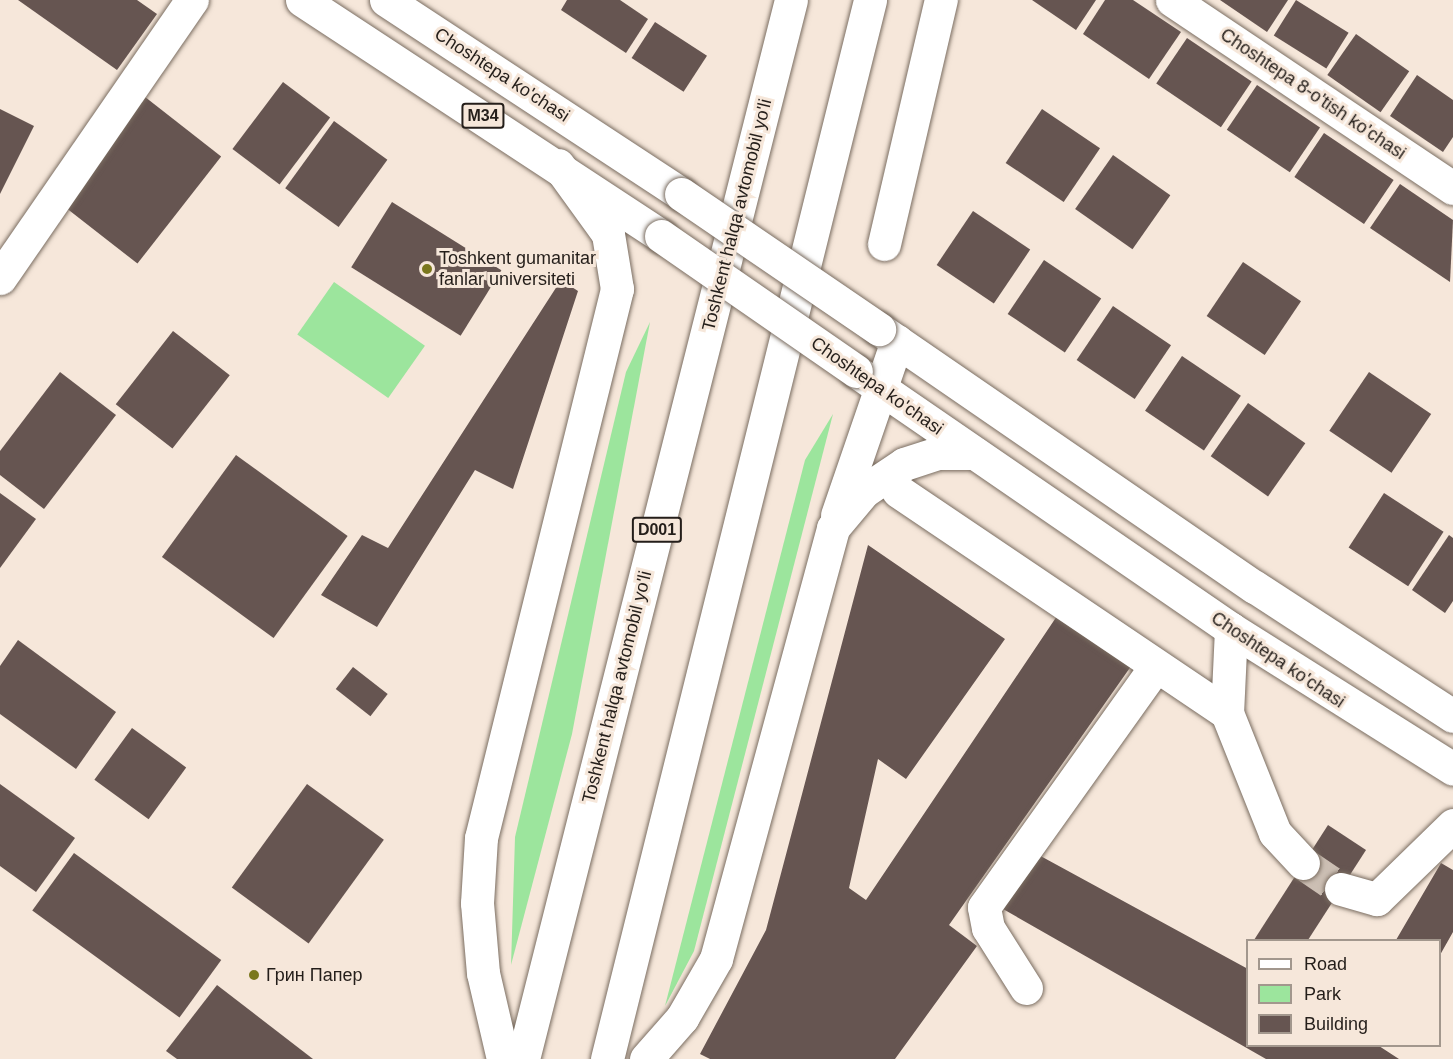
<!DOCTYPE html>
<html>
<head>
<meta charset="utf-8">
<style>
  body { margin:0 }
  #map { position:relative; width:1453px; height:1059px; overflow:hidden; background:#f6e7da; font-family:Helvetica,sans-serif }
  div>[style] { position:absolute }
  .green>* { inset:0; background:#9ce59d; transform-origin:0 0 }
  .building>* { inset:0; background:#665551; transform-origin:0 0 }
  .minor-tunnel>* { height:33px; margin-top:-16.5px; transform-origin:0; background:repeating-linear-gradient(90deg,#ccbfb4 0 33px,transparent 0 49px) }
  .roads { filter:drop-shadow(0 0 2px #7a6d61) drop-shadow(0 0 2px #7a6d61) }
  .minor>* { height:33px; margin:-16.5px; padding:0 16.5px; transform-origin:16.5px; border-radius:16.5px; background:#fff }
  .major>* { height:33px; margin:-16.5px; padding:0 16.5px; transform-origin:16.5px; border-radius:16.5px; background:#fff }
  .highway>* { height:33px; margin:-16.5px; padding:0 16.5px; transform-origin:16.5px; border-radius:16.5px; background:#fff }
  .bridges { filter:drop-shadow(0 0 2px #7a6d61) drop-shadow(0 0 2px #7a6d61) }
  .major-bridge>* { height:33px; margin:-16.5px; padding:0 16.5px; transform-origin:16.5px; border-radius:16.5px; background:#fff }
  .dots>* { width:16px; height:16px; translate:-50% -50%; box-sizing:border-box; border:3px solid #f6e7da; border-radius:50% }
  span { translate:-50% -50%; white-space:nowrap; text-align:center; line-height:1.15; -webkit-text-stroke:6px #f6e7da; paint-order:stroke }
  .shield-label span { padding:2px 4px; background:#f6e7da; border:2px solid; border-radius:4px; -webkit-text-stroke-width:0 }
  .shield-label { font-size:16px; color:#241e1a; font-weight:700 }
  .street-label { font-size:18px; color:#241e1a }
  .poi-label { font-size:18px; color:#241e1a }
  .left { translate:0 -50%; text-align:left }
  .legend { position:absolute; left:1246px; top:939px; width:195px; height:108px; box-sizing:border-box; background:#f6e7da; border:2px solid #a2978d; margin:0; padding:8px 10px; list-style:none; font-size:18px; color:#241e1a }
  .legend li { display:flex; align-items:center; gap:12px; height:30px }
  .legend b { width:30px; border:2px solid #a2978d }
</style>
</head>
<body>
<div id="map">
  <div class="green">
    <i style="left:334px;top:282px;width:111px;height:64px;rotate:35deg"></i>
    <i style="clip-path:polygon(650px 322px,572px 734px,511px 965px,515px 837px,626px 372px)"></i>
    <i style="clip-path:polygon(833px 414px,694px 951px,665px 1006px,805px 460px)"></i>
  </div>
  <div class="building">
    <i style="clip-path:polygon(18px 0,137px 0,157px 14px,117px 70px)"></i>
    <i style="clip-path:polygon(567px 0,620px 0,648px 19px,626px 53px,561px 10px)"></i>
    <i style="clip-path:polygon(1032px 0,1096px 0,1076px 30px)"></i>
    <i style="clip-path:polygon(1105px 0,1133px 0,1181px 32px,1149px 79px,1083px 34px)"></i>
    <i style="clip-path:polygon(1220px 0,1288px 0,1267px 32px)"></i>
    <i style="left:1296px;top:0;width:62px;height:42px;rotate:32deg"></i>
    <i style="left:655px;top:22px;width:62px;height:43px;rotate:33deg"></i>
    <i style="left:1356px;top:34px;width:65px;height:50px;rotate:35deg"></i>
    <i style="left:1187px;top:38px;width:78px;height:55px;rotate:34deg"></i>
    <i style="clip-path:polygon(1417px 75px,1453px 100px,1453px 137px,1443px 152px,1390px 116px)"></i>
    <i style="left:283px;top:82px;width:59px;height:84px;rotate:37deg"></i>
    <i style="left:1257px;top:85px;width:76px;height:54px;rotate:34deg"></i>
    <i style="left:140px;top:93px;width:103px;height:136px;rotate:38deg"></i>
    <i style="clip-path:polygon(0 109px,34px 126px,0 194px)"></i>
    <i style="left:1042px;top:109px;width:70px;height:65px;rotate:34deg"></i>
    <i style="left:334px;top:121px;width:66px;height:83px;rotate:36deg"></i>
    <i style="left:1324px;top:133px;width:84px;height:53px;rotate:34deg"></i>
    <i style="left:1113px;top:155px;width:70px;height:66px;rotate:35deg"></i>
    <i style="clip-path:polygon(1400px 184px,1453px 220px,1450px 282px,1370px 228px)"></i>
    <i style="left:392px;top:202px;width:129px;height:77px;rotate:32deg"></i>
    <i style="left:973px;top:211px;width:69px;height:65px;rotate:34deg"></i>
    <i style="left:1044px;top:260px;width:69px;height:65px;rotate:34deg"></i>
    <i style="left:1243px;top:262px;width:70px;height:65px;rotate:34deg"></i>
    <i style="clip-path:polygon(561px 280px,578px 291px,513px 489px,475px 470px,377px 627px,321px 595px,362px 535px,388px 548px)"></i>
    <i style="left:1113px;top:306px;width:70px;height:65px;rotate:34deg"></i>
    <i style="left:173px;top:331px;width:72px;height:93px;rotate:38deg"></i>
    <i style="left:1182px;top:356px;width:71px;height:66px;rotate:34deg"></i>
    <i style="clip-path:polygon(60px 372px,116px 415px,44px 509px,0 475px,0 451px)"></i>
    <i style="left:1369px;top:372px;width:75px;height:71px;rotate:34deg"></i>
    <i style="left:1248px;top:403px;width:70px;height:65px;rotate:35deg"></i>
    <i style="left:236px;top:455px;width:138px;height:126px;rotate:36deg"></i>
    <i style="clip-path:polygon(0 493px,36px 519px,0 568px)"></i>
    <i style="left:1384px;top:493px;width:71px;height:65px;rotate:33deg"></i>
    <i style="clip-path:polygon(1449px 535px,1453px 538px,1453px 601px,1445px 613px,1412px 590px)"></i>
    <i style="clip-path:polygon(868px 545px,1005px 639px,906px 779px,878px 759px,849px 888px,866px 900px,1057px 616px,1134px 662px,949px 925px,977px 946px,895px 1059px,710px 1059px,700px 1054px,766px 930px)"></i>
    <i style="clip-path:polygon(18px 640px,116px 712px,76px 769px,0 714px,0 666px)"></i>
    <i style="left:353px;top:667px;width:44px;height:28px;rotate:38deg"></i>
    <i style="left:132px;top:728px;width:67px;height:64px;rotate:36deg"></i>
    <i style="clip-path:polygon(0 784px,75px 838px,36px 892px,0 866px)"></i>
    <i style="left:307px;top:784px;width:95px;height:128px;rotate:36deg"></i>
    <i style="clip-path:polygon(1328px 825px,1366px 850px,1308px 940px,1254px 940px)"></i>
    <i style="left:74px;top:853px;width:182px;height:71px;rotate:36deg"></i>
    <i style="clip-path:polygon(1035px 853px,1248px 969px,1248px 1046px,1379px 1046px,1399px 1059px,1266px 1059px,1003px 909px)"></i>
    <i style="clip-path:polygon(1441px 863px,1453px 870px,1453px 932px,1440px 955px,1440px 940px,1396px 940px)"></i>
    <i style="clip-path:polygon(217px 985px,313px 1059px,177px 1059px,166px 1051px)"></i>
  </div>
  <div class="minor-tunnel">
    <i style="left:1303px;top:863px;width:46px;rotate:34.4deg"></i>
  </div>
  <div class="roads">
    <div class="minor">
      <i style="left:1172px;top:0;width:338px;rotate:33.8deg"></i>
      <i style="left:884px;top:244px;width:251px;rotate:-76.9deg"></i>
      <i style="left:0;top:278px;width:338px;rotate:-55.4deg"></i>
      <i style="left:898px;top:491px;width:397px;rotate:34deg"></i>
      <i style="left:1231px;top:629px;width:84px;rotate:92.7deg"></i>
      <i style="left:1227px;top:713px;width:129px;rotate:68.2deg"></i>
      <i style="left:1275px;top:833px;width:41px;rotate:47deg"></i>
      <i style="left:1341px;top:889px;width:37px;rotate:16deg"></i>
      <i style="left:1377px;top:899px;width:106px;rotate:-44.2deg"></i>
      <i style="left:1026px;top:988px;width:71px;rotate:-122.3deg"></i>
      <i style="left:988px;top:928px;width:21px;rotate:-101deg"></i>
      <i style="left:984px;top:907px;width:296px;rotate:-54.5deg"></i>
    </div>
    <div class="major">
      <i style="left:302px;top:0;width:430px;rotate:33.3deg"></i>
      <i style="left:386px;top:0;width:353px;rotate:33.3deg"></i>
      <i style="left:879px;top:329px;width:456px;rotate:34.5deg"></i>
      <i style="left:1255px;top:587px;width:236px;rotate:33.1deg"></i>
      <i style="left:857px;top:372px;width:454px;rotate:34.5deg"></i>
      <i style="left:1231px;top:629px;width:262px;rotate:32.2deg"></i>
    </div>
    <div class="highway">
      <i style="left:837px;top:515px;width:184px;rotate:-71deg"></i>
      <i style="left:503px;top:1059px;width:88px;rotate:-103.1deg"></i>
      <i style="left:483px;top:973px;width:70px;rotate:-94.9deg"></i>
      <i style="left:477px;top:903px;width:65px;rotate:-86.5deg"></i>
      <i style="left:481px;top:838px;width:566px;rotate:-76.09deg"></i>
      <i style="left:617px;top:289px;width:56px;rotate:-99.3deg"></i>
      <i style="left:608px;top:234px;width:85px;rotate:-125.9deg"></i>
      <i style="left:523px;top:1059px;width:1092px;rotate:-75.8deg"></i>
      <i style="left:607px;top:1059px;width:1091px;rotate:-76.05deg"></i>
      <i style="left:646px;top:1059px;width:55px;rotate:-48.7deg"></i>
      <i style="left:682px;top:1018px;width:68px;rotate:-60deg"></i>
      <i style="left:716px;top:959px;width:447px;rotate:-74.8deg"></i>
      <i style="left:833px;top:528px;width:48px;rotate:-50deg"></i>
      <i style="left:864px;top:491px;width:48px;rotate:-34deg"></i>
      <i style="left:904px;top:464px;width:36px;rotate:-18deg"></i>
      <i style="left:938px;top:453px;width:36px"></i>
    </div>
  </div>
  <div class="bridges">
    <div class="major-bridge">
      <i style="left:681px;top:194px;width:240px;rotate:34.3deg"></i>
      <i style="left:661px;top:236px;width:237px;rotate:34.7deg"></i>
    </div>
  </div>
  <div class="dots">
    <i style="left:427px;top:269px;background:#7a771d"></i>
    <i style="left:254px;top:975px;background:#7a771d"></i>
  </div>
  <div class="shield-label">
    <span style="left:483px;top:116px">M34</span>
    <span style="left:657px;top:530px">D001</span>
  </div>
  <div class="street-label">
    <span style="left:502px;top:75px;rotate:33deg">Choshtepa ko'chasi</span>
    <span style="left:1313px;top:94px;rotate:34deg">Choshtepa 8-o'tish ko'chasi</span>
    <span style="left:737px;top:215px;rotate:-76deg">Toshkent halqa avtomobil yo'li</span>
    <span style="left:877px;top:386px;rotate:35deg">Choshtepa ko'chasi</span>
    <span style="left:1278px;top:660px;rotate:34deg">Choshtepa ko'chasi</span>
    <span style="left:617px;top:687px;rotate:-76deg">Toshkent halqa avtomobil yo'li</span>
  </div>
  <div class="poi-label">
    <span class="left" style="left:439px;top:269px">Toshkent gumanitar<br>fanlar universiteti</span>
    <span class="left" style="left:266px;top:975px">Грин Папер</span>
  </div>
  <ul class="legend">
  <li><b style="height:8px;background:#fff"></b>Road</li>
  <li><b style="height:16px;background:#9ce59d"></b>Park</li>
  <li><b style="height:16px;background:#665551"></b>Building</li>
  </ul>
</div>
</body>
</html>
